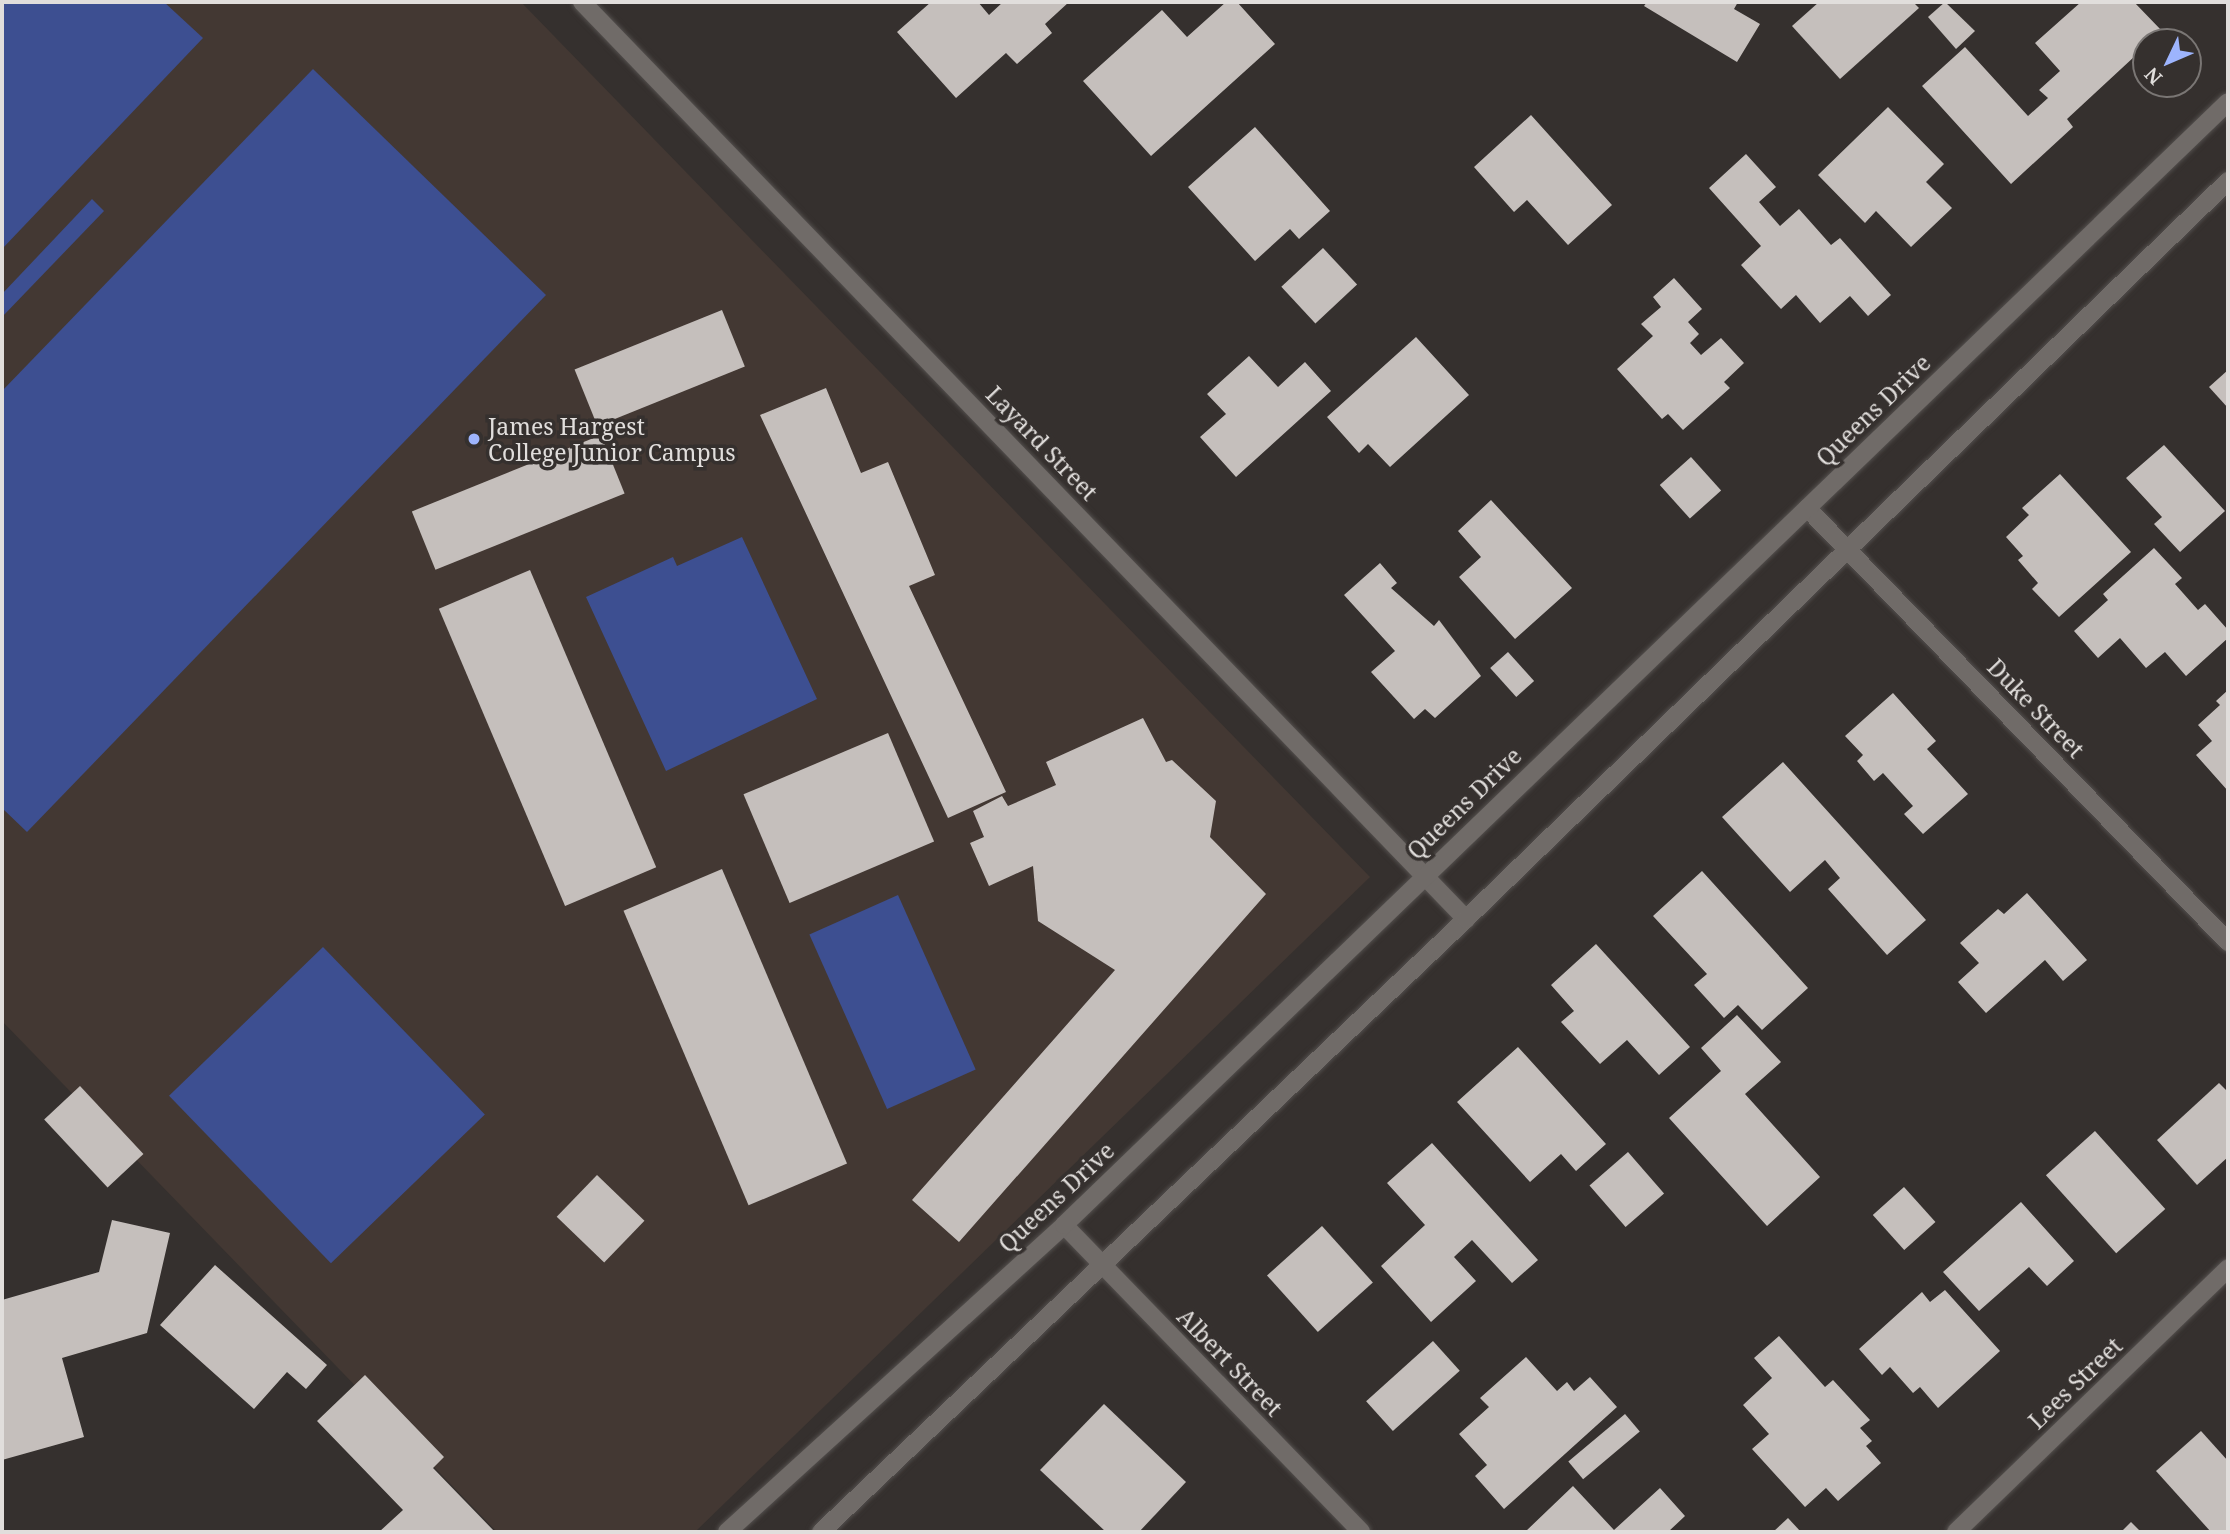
<!DOCTYPE html>
<html>
<head>
<meta charset="utf-8">
<style>
  body { margin:0 }
  #map { position:relative; width:2230px; height:1534px; overflow:hidden; background:#35302e; font-family:"Noto Serif",serif }
  div>[style] { position:absolute }
  .built>* { inset:0; background:#433833 }
  .green>* { inset:0; background:#3d4f91; transform-origin:0 0 }
  .building>* { inset:0; background:#c5bfbc; transform-origin:0 0 }
  .roads { filter:drop-shadow(0 0 2px #534f4d) drop-shadow(0 0 2px #534f4d) }
  .minor>* { height:18px; margin:-9px; padding:0 9px; transform-origin:9px; border-radius:9px; background:#706b68 }
  .tertiary>* { height:18px; margin:-9px; padding:0 9px; transform-origin:9px; border-radius:9px; background:#706b68 }
  .secondary>* { height:18px; margin:-9px; padding:0 9px; transform-origin:9px; border-radius:9px; background:#706b68 }
  .dots>* { width:19px; height:19px; translate:-50% -50%; box-sizing:border-box; border:4px solid #35302e; border-radius:50% }
  span { translate:-50% -50%; white-space:nowrap; text-align:center; line-height:1.15; -webkit-text-stroke:7px #35302e; paint-order:stroke }
  .street-label { font-size:23px; color:#e1dedc }
  .poi-label { font-size:23px; color:#e1dedc }
  .left { translate:0 -50%; text-align:left }
  .frame { position:absolute; inset:0; border:4px solid #e1dedc; pointer-events:none }
  .north { position:absolute; left:2132px; top:28px; width:70px; height:70px; box-sizing:border-box; background:#35302e; border:2px solid #7a7674; border-radius:50%; rotate:226deg; font-size:19px; font-weight:700; line-height:28px; text-align:center; color:#e1dedc }
  .north::after { content:''; display:block; margin:auto; width:24px; height:32px; background:#9db4fd; clip-path:polygon(50% 0,100% 100%,50% 72%,0 100%) }
</style>
</head>
<body>
<div id="map">
  <div class="built">
    <i style="clip-path:polygon(2px 2px,521px 2px,1370px 877px,695px 1532px,497px 1532px,2px 1021px)"></i>
  </div>
  <div class="green">
    <i style="clip-path:polygon(2px 2px,164px 2px,203px 38px,2px 249px)"></i>
    <i style="clip-path:polygon(313px 69px,546px 295px,27px 832px,2px 808px,2px 391px)"></i>
    <i style="clip-path:polygon(92px 199px,104px 211px,2px 317px,2px 294px)"></i>
    <i style="clip-path:polygon(742px 537px,817px 699px,666px 771px,586px 597px,673px 557px,677px 566px)"></i>
    <i style="left:898px;top:895px;width:191px;height:97px;rotate:66deg"></i>
    <i style="left:323px;top:947px;width:233px;height:214px;rotate:46deg"></i>
  </div>
  <div class="building">
    <i style="clip-path:polygon(931px 2px,978px 2px,989px 15px,1003px 2px,1069px 2px,1045px 24px,1052px 33px,1017px 64px,1006px 53px,956px 98px,897px 32px)"></i>
    <i style="clip-path:polygon(1226px 2px,1237px 2px,1275px 44px,1151px 156px,1083px 81px,1162px 10px,1187px 37px)"></i>
    <i style="clip-path:polygon(1647px 2px,1738px 2px,1734px 9px,1760px 24px,1737px 62px,1644px 6px)"></i>
    <i style="clip-path:polygon(1819px 2px,1913px 2px,1919px 8px,1840px 79px,1792px 26px)"></i>
    <i style="clip-path:polygon(1945px 2px,1975px 31px,1956px 49px,1928px 17px)"></i>
    <i style="clip-path:polygon(2081px 2px,2134px 2px,2162px 31px,2067px 119px,2073px 127px,2011px 184px,1922px 86px,1965px 47px,2028px 116px,2048px 98px,2039px 90px,2060px 71px,2035px 43px)"></i>
    <i style="clip-path:polygon(1888px 107px,1944px 164px,1926px 182px,1952px 208px,1911px 247px,1876px 211px,1865px 223px,1818px 175px)"></i>
    <i style="clip-path:polygon(1531px 115px,1612px 205px,1568px 245px,1527px 200px,1514px 212px,1474px 167px)"></i>
    <i style="clip-path:polygon(1255px 127px,1330px 211px,1299px 239px,1290px 229px,1255px 261px,1188px 187px)"></i>
    <i style="clip-path:polygon(1746px 154px,1776px 187px,1759px 202px,1780px 226px,1799px 209px,1831px 245px,1840px 238px,1891px 295px,1868px 316px,1850px 296px,1820px 323px,1796px 295px,1781px 309px,1741px 265px,1761px 246px,1709px 188px)"></i>
    <i style="left:1323px;top:248px;width:50px;height:57px;rotate:47deg"></i>
    <i style="clip-path:polygon(1674px 278px,1702px 309px,1688px 322px,1699px 334px,1690px 343px,1701px 355px,1721px 338px,1744px 363px,1724px 382px,1730px 388px,1683px 430px,1668px 414px,1662px 419px,1617px 369px,1653px 336px,1641px 324px,1661px 307px,1653px 297px)"></i>
    <i style="left:722px;top:310px;width:61px;height:159px;rotate:68deg"></i>
    <i style="clip-path:polygon(1416px 337px,1469px 395px,1390px 467px,1368px 444px,1359px 453px,1327px 417px)"></i>
    <i style="clip-path:polygon(1249px 356px,1278px 387px,1305px 362px,1331px 391px,1236px 477px,1200px 437px,1226px 414px,1207px 394px)"></i>
    <i style="clip-path:polygon(2228px 370px,2228px 408px,2209px 387px)"></i>
    <i style="clip-path:polygon(826px 388px,861px 473px,888px 462px,935px 575px,909px 586px,1006px 792px,948px 818px,760px 415px)"></i>
    <i style="left:601px;top:435px;width:63px;height:204px;rotate:68deg"></i>
    <i style="clip-path:polygon(2164px 445px,2225px 511px,2180px 552px,2154px 524px,2162px 517px,2126px 478px)"></i>
    <i style="left:1691px;top:457px;width:45px;height:42px;rotate:48deg"></i>
    <i style="clip-path:polygon(2060px 474px,2131px 552px,2059px 617px,2032px 589px,2038px 583px,2018px 560px,2023px 556px,2006px 537px,2029px 515px,2022px 508px)"></i>
    <i style="clip-path:polygon(1491px 500px,1572px 588px,1515px 639px,1459px 577px,1481px 557px,1458px 531px)"></i>
    <i style="clip-path:polygon(2154px 548px,2182px 578px,2175px 584px,2198px 610px,2205px 604px,2228px 630px,2228px 638px,2186px 676px,2165px 652px,2146px 668px,2120px 638px,2098px 658px,2074px 631px,2108px 600px,2103px 594px)"></i>
    <i style="clip-path:polygon(1380px 563px,1397px 583px,1391px 588px,1434px 626px,1439px 620px,1481px 676px,1435px 718px,1425px 709px,1414px 719px,1371px 672px,1395px 651px,1344px 595px)"></i>
    <i style="left:530px;top:570px;width:323px;height:99px;rotate:67deg"></i>
    <i style="left:1508px;top:652px;width:39px;height:24px;rotate:48deg"></i>
    <i style="clip-path:polygon(2228px 690px,2228px 791px,2196px 755px,2212px 741px,2198px 725px,2220px 705px,2216px 701px)"></i>
    <i style="clip-path:polygon(1893px 693px,1936px 741px,1927px 749px,1968px 794px,1923px 834px,1904px 814px,1913px 806px,1883px 773px,1874px 781px,1857px 761px,1863px 755px,1845px 736px)"></i>
    <i style="clip-path:polygon(1143px 718px,1166px 762px,1172px 760px,1216px 801px,1210px 837px,1266px 894px,959px 1242px,912px 1200px,1115px 970px,1038px 921px,1033px 866px,989px 886px,970px 843px,984px 837px,973px 811px,1002px 796px,1008px 806px,1056px 785px,1046px 762px)"></i>
    <i style="left:888px;top:733px;width:118px;height:157px;rotate:67deg"></i>
    <i style="clip-path:polygon(1783px 762px,1926px 920px,1887px 955px,1828px 889px,1840px 878px,1825px 860px,1790px 892px,1722px 817px)"></i>
    <i style="left:722px;top:869px;width:320px;height:107px;rotate:67deg"></i>
    <i style="clip-path:polygon(1702px 871px,1808px 988px,1762px 1030px,1738px 1005px,1724px 1018px,1694px 985px,1707px 974px,1653px 916px)"></i>
    <i style="clip-path:polygon(2027px 893px,2087px 960px,2063px 981px,2045px 960px,1986px 1013px,1958px 982px,1979px 963px,1960px 943px,1998px 909px,2004px 914px)"></i>
    <i style="clip-path:polygon(1596px 944px,1690px 1047px,1659px 1075px,1627px 1040px,1600px 1064px,1561px 1022px,1574px 1011px,1551px 985px)"></i>
    <i style="clip-path:polygon(1737px 1015px,1781px 1062px,1745px 1094px,1820px 1177px,1767px 1226px,1669px 1118px,1721px 1071px,1701px 1048px)"></i>
    <i style="clip-path:polygon(1518px 1047px,1606px 1144px,1576px 1171px,1561px 1154px,1530px 1182px,1457px 1102px)"></i>
    <i style="clip-path:polygon(2219px 1083px,2228px 1092px,2228px 1157px,2197px 1185px,2157px 1140px)"></i>
    <i style="left:80px;top:1086px;width:93px;height:49px;rotate:47deg"></i>
    <i style="left:2095px;top:1131px;width:105px;height:66px;rotate:48deg"></i>
    <i style="clip-path:polygon(1432px 1143px,1538px 1260px,1512px 1283px,1472px 1240px,1454px 1257px,1476px 1281px,1431px 1322px,1381px 1266px,1425px 1225px,1387px 1183px)"></i>
    <i style="left:1628px;top:1152px;width:55px;height:51px;rotate:49deg"></i>
    <i style="left:597px;top:1175px;width:66px;height:58px;rotate:44deg"></i>
    <i style="left:1904px;top:1187px;width:47px;height:42px;rotate:48deg"></i>
    <i style="clip-path:polygon(2021px 1202px,2074px 1261px,2047px 1286px,2029px 1267px,1979px 1311px,1943px 1272px)"></i>
    <i style="clip-path:polygon(112px 1220px,170px 1233px,147px 1333px,62px 1358px,84px 1437px,2px 1460px,2px 1300px,99px 1272px)"></i>
    <i style="left:1322px;top:1226px;width:76px;height:74px;rotate:48deg"></i>
    <i style="clip-path:polygon(215px 1265px,327px 1365px,306px 1389px,287px 1372px,254px 1409px,160px 1325px)"></i>
    <i style="clip-path:polygon(1945px 1290px,2000px 1351px,1938px 1408px,1920px 1387px,1913px 1393px,1890px 1367px,1882px 1375px,1859px 1349px,1922px 1292px,1930px 1302px)"></i>
    <i style="clip-path:polygon(1779px 1336px,1825px 1387px,1833px 1380px,1870px 1420px,1860px 1428px,1872px 1441px,1866px 1446px,1881px 1463px,1838px 1501px,1826px 1488px,1805px 1507px,1752px 1449px,1769px 1434px,1743px 1405px,1772px 1378px,1754px 1358px)"></i>
    <i style="left:1433px;top:1341px;width:40px;height:90px;rotate:48deg"></i>
    <i style="clip-path:polygon(1526px 1357px,1557px 1391px,1567px 1382px,1574px 1391px,1590px 1377px,1617px 1407px,1504px 1509px,1475px 1476px,1487px 1465px,1459px 1434px,1489px 1407px,1480px 1398px)"></i>
    <i style="clip-path:polygon(365px 1375px,444px 1457px,433px 1468px,495px 1532px,379px 1532px,403px 1510px,317px 1421px)"></i>
    <i style="clip-path:polygon(1104px 1404px,1186px 1482px,1139px 1532px,1106px 1532px,1040px 1470px)"></i>
    <i style="left:1625px;top:1414px;width:23px;height:74px;rotate:50deg"></i>
    <i style="clip-path:polygon(2201px 1431px,2228px 1461px,2228px 1532px,2211px 1532px,2156px 1471px)"></i>
    <i style="clip-path:polygon(1573px 1486px,1614px 1530px,1660px 1488px,1685px 1516px,1668px 1532px,1525px 1532px)"></i>
    <i style="clip-path:polygon(1788px 1518px,1801px 1532px,1773px 1532px)"></i>
    <i style="clip-path:polygon(2131px 1522px,2141px 1532px,2121px 1532px)"></i>
  </div>
  <div class="roads">
    <div class="minor">
      <i style="left:1807px;top:508px;width:605px;rotate:45.87deg"></i>
      <i style="left:1064px;top:1225px;width:427px;rotate:45.9deg"></i>
      <i style="left:1956px;top:1532px;width:379px;rotate:-44.1deg"></i>
    </div>
    <div class="tertiary">
      <i style="left:582px;top:2px;width:1274px;rotate:46.05deg"></i>
    </div>
    <div class="secondary">
      <i style="left:727px;top:1532px;width:456px;rotate:-42.3deg"></i>
      <i style="left:1064px;top:1225px;width:1617px;rotate:-43.97deg"></i>
      <i style="left:821px;top:1532px;width:890px;rotate:-43.54deg"></i>
      <i style="left:1466px;top:919px;width:1061px;rotate:-44.08deg"></i>
    </div>
  </div>
  <div class="dots">
    <i style="left:474px;top:439px;background:#9db4fd"></i>
  </div>
  <div class="street-label">
    <span style="left:1873px;top:410px;rotate:-44deg">Queens Drive</span>
    <span style="left:1042px;top:443px;rotate:46deg">Layard Street</span>
    <span style="left:2036px;top:708px;rotate:46deg">Duke Street</span>
    <span style="left:1464px;top:803px;rotate:-44deg">Queens Drive</span>
    <span style="left:1056px;top:1197px;rotate:-43deg">Queens Drive</span>
    <span style="left:1230px;top:1362px;rotate:46deg">Albert Street</span>
    <span style="left:2075px;top:1383px;rotate:-44deg">Lees Street</span>
  </div>
  <div class="poi-label">
    <span class="left" style="left:488px;top:439px">James Hargest<br>College Junior Campus</span>
  </div>
  <div class="frame"></div>
  <div class="north">N</div>
</div>
</body>
</html>
